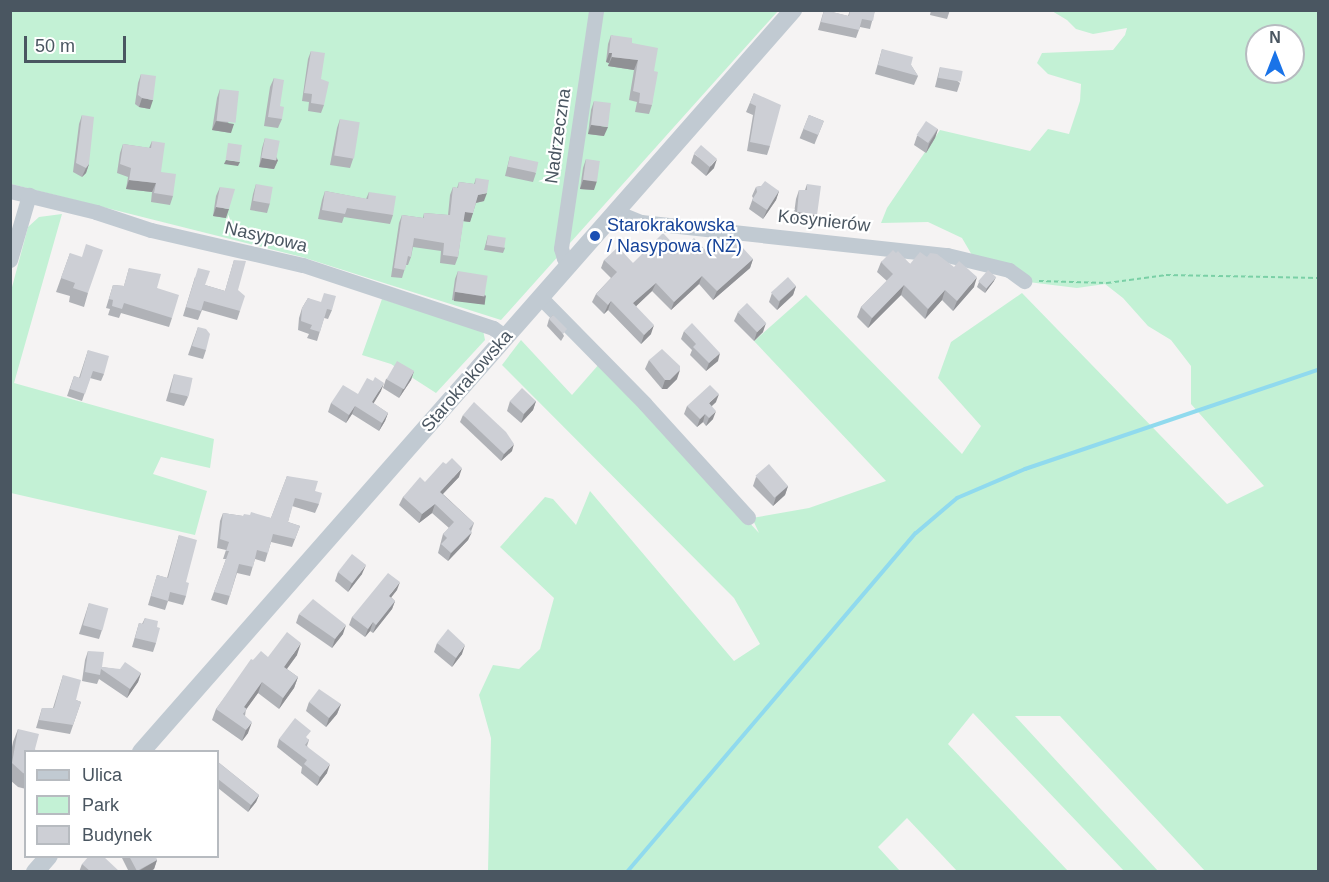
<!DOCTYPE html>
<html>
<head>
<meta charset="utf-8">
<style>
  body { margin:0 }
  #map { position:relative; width:1329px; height:882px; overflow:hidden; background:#f5f3f3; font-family:Helvetica,sans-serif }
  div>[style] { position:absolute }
  .green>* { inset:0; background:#c3f1d5 }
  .stream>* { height:4px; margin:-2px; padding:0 2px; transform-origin:2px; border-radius:2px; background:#90daee }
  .path>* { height:2px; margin-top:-1px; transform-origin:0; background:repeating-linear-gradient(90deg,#7ad0a6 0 4.5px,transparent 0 7.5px) }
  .minor>* { height:15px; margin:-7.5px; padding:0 7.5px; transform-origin:7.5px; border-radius:7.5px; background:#c1cad2 }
  .tertiary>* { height:18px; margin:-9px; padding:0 9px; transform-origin:9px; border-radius:9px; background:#c1cad2 }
  .wall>* { inset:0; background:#b0b2b7; transform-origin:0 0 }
  .shaded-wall>* { inset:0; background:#909195; transform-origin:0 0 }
  .building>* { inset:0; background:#cdcfd5; transform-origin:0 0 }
  .dots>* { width:16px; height:16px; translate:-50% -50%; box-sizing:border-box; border:3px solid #fff; border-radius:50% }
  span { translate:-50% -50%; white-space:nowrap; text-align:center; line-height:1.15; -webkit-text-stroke:4.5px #fff; paint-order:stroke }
  .street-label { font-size:18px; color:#4a5661 }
  .transit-label { font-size:18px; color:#164399 }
  .left { translate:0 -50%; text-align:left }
  .frame { position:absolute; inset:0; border:12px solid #4a5661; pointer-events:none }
  .legend { position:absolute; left:24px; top:750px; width:195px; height:108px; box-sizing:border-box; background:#fff; border:2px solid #b7bbc0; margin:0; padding:8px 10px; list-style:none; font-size:18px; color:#4a5661 }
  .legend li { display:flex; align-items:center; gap:12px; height:30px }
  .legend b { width:30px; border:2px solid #b7bbc0 }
  .north { position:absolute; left:1245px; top:24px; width:60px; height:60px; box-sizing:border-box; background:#fff; border:2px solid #b7bbc0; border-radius:50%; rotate:0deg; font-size:16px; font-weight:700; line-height:24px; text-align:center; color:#4a5661 }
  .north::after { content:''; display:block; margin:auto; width:21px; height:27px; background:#1a73e8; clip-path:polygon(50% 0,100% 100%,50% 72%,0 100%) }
  .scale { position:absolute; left:24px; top:36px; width:102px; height:27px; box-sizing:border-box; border:3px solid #4a5661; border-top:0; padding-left:8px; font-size:18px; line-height:21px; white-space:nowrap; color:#4a5661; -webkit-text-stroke:4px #fff; paint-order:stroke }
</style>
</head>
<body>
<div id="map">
  <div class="green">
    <i style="clip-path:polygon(10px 11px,778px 11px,501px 320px,302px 257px,11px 184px)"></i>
    <i style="clip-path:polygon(evenodd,1052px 11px,1318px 11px,1318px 871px,1205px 871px,1060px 716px,1015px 716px,1158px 871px,1124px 871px,973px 713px,948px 744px,1068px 871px,957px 871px,907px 818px,878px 847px,900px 871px,488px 871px,491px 738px,479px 695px,493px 665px,519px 669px,540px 649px,554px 598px,500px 547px,545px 497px,553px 499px,576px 525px,590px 491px,734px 661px,760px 644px,734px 598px,502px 365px,521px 340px,572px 395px,600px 363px,759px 533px,752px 518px,809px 508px,886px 481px,754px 341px,806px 295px,962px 454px,981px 426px,938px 378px,951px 342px,1022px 293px,1227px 504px,1264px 486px,1191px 404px,1191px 366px,1171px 340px,1148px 326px,1123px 298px,1105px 284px,1077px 288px,1012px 280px,976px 262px,962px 238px,928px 222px,881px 223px,887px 208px,940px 130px,1030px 151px,1048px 129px,1069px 134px,1080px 101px,1081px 84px,1048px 74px,1037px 63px,1042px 53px,1113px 50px,1125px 35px,1127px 28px,1093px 34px,1076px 29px,1067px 20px,1052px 11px,1257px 36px,1293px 36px,1293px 72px,1257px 72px,1257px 36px)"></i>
    <i style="clip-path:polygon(62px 214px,14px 383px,214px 439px,210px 468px,161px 457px,153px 474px,207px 491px,195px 535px,11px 493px,11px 291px,28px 227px,39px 217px)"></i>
    <i style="clip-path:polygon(382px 299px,483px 330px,485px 340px,436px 393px,391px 364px,362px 355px)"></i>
  </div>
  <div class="stream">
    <i style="left:627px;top:872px;width:445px;rotate:-49.6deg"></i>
    <i style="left:916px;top:533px;width:54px;rotate:-40.5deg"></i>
    <i style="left:957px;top:498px;width:74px;rotate:-23.1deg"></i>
    <i style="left:1025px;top:469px;width:309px;rotate:-18.7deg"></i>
  </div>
  <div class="path">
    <i style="left:1039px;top:281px;width:68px;rotate:1.7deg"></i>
    <i style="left:1107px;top:283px;width:60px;rotate:-7.7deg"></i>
    <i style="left:1166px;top:275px;width:152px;rotate:1.1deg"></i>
  </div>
  <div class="minor">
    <i style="left:10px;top:191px;width:89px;rotate:13.7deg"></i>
    <i style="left:96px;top:212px;width:58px;rotate:18.1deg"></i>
    <i style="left:151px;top:230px;width:156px;rotate:13deg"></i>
    <i style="left:303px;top:265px;width:200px;rotate:18.3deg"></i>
    <i style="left:493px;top:328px;width:16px;rotate:35deg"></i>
    <i style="left:616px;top:212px;width:27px;rotate:22deg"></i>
    <i style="left:641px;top:222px;width:308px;rotate:6.2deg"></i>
    <i style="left:947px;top:255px;width:64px;rotate:13.6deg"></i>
    <i style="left:1009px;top:270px;width:19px;rotate:36deg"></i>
    <i style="left:10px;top:260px;width:68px;rotate:-73.7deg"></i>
    <i style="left:569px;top:265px;width:9px;rotate:-126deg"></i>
    <i style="left:564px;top:258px;width:10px;rotate:-107deg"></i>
    <i style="left:561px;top:248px;width:241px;rotate:-81.6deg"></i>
    <i style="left:541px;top:298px;width:148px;rotate:45.5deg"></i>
    <i style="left:645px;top:404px;width:153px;rotate:47.7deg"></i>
  </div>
  <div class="tertiary">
    <i style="left:141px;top:752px;width:988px;rotate:-48.69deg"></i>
    <i style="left:35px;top:872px;width:21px;rotate:-49deg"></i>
  </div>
  <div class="wall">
    <i style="clip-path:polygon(824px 10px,848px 16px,850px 10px,875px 10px,870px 29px,860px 27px,856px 38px,818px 30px)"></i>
    <i style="clip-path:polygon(931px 10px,950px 10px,947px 19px,930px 15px)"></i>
    <i style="clip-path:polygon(611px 35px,632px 43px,654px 71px,652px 105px,649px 114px,635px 112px,637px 102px,629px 100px,634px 70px,608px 66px,609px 63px,606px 62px,608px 44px)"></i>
    <i style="clip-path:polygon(882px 49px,911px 65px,918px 76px,914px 85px,875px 74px)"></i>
    <i style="clip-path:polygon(311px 51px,321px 79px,324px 105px,321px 113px,308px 111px,309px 102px,302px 101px,308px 59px)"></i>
    <i style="clip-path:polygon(940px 67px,960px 83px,957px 92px,935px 87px)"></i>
    <i style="clip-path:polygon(141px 74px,150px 109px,139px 107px,135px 104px,138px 83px)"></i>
    <i style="clip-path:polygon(274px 78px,282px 119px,278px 128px,264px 126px,270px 87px)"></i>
    <i style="clip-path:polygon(220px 89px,231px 133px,212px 130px,217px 98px)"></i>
    <i style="clip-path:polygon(754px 93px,770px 146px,767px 155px,747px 151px,753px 115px,746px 112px)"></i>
    <i style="clip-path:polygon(594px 101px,604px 136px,588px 134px,591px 110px)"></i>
    <i style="clip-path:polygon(82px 115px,89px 164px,86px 173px,82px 177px,73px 172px,79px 124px)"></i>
    <i style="left:809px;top:115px;width:16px;height:25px;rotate:22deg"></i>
    <i style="clip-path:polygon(340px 119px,353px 159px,350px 168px,330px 165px,337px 128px)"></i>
    <i style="clip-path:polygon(938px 129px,935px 138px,926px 153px,914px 145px,917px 136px)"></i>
    <i style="clip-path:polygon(265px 138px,278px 160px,274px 169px,259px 167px,262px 148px)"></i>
    <i style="clip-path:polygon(152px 141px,161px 172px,173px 196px,170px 205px,151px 202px,152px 192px,126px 189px,128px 177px,117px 173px,120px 153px,123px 144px,149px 148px)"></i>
    <i style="clip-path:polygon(694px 154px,714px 168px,706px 176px,691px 163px)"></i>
    <i style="clip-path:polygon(510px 156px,536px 173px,533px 182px,505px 176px)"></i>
    <i style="clip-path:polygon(586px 159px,594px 190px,580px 189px,583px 168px)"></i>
    <i style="clip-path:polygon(476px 178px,484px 201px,476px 203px,470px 222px,463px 221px,458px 257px,455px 265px,440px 263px,441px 251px,413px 247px,411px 257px,408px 265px,406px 265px,402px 278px,391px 277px,399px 223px,402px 215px,423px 218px,424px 213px,448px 215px,450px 195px,453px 187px,457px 188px,459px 182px,474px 184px)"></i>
    <i style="clip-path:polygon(256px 184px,270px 203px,267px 213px,250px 210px,253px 194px)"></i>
    <i style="clip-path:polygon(807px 184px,814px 224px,793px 221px,796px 199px,799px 190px,805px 190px)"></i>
    <i style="clip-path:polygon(761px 186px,779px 191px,776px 200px,763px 219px,749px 209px,753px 198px,752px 196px,756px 187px)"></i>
    <i style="clip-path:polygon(220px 187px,226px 218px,213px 216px,216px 196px)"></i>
    <i style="clip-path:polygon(325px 191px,366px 199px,369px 192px,393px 215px,390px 224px,344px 217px,342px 223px,318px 219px,322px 200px)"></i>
    <i style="clip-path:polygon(488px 235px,505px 248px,503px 253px,484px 250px)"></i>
    <i style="clip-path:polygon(680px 251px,753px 259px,750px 268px,713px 300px,699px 284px,671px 310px,652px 291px,636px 306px,651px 334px,641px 344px,608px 310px,604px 314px,592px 302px,596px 294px,611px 278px,601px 268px,604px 260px,633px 263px)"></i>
    <i style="clip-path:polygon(70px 253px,88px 293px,84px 307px,69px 302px,70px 296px,56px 292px)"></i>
    <i style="clip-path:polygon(896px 253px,910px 264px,974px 287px,953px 311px,942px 300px,925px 319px,901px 295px,868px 328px,857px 317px,861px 307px,887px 281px,877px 272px,881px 262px)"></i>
    <i style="clip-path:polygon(234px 260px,240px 311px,237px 320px,202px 310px,198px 320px,183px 316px,195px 277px,205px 285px,225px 291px)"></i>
    <i style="clip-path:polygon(129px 268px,157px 288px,172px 318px,169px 327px,121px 313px,119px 318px,108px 315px,110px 309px,106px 308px,113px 285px,124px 286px)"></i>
    <i style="clip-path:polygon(458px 271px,486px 296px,483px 304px,452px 300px,455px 279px)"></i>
    <i style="clip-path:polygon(994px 281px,985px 293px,977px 287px,979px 282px)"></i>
    <i style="clip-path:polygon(796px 286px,793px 295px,777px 310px,769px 302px,772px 293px)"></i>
    <i style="clip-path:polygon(308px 298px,332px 310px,328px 319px,324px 318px,317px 341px,307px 338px,309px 334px,298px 330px,299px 318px,302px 308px)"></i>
    <i style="clip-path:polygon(738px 312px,763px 332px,754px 341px,734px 321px)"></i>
    <i style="clip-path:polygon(553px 315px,564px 336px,561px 341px,547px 326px,549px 319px)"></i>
    <i style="clip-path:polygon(198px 327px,206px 350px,203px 359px,188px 355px)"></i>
    <i style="clip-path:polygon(684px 331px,718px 361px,706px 371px,690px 355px,692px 350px,681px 339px)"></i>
    <i style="clip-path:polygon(88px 350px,104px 374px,101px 381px,90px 378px,82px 401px,67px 396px,74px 376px,79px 378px)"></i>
    <i style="clip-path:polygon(649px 360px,677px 379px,667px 389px,662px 389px,645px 369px)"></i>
    <i style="clip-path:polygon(414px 371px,411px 380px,399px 398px,383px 388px,386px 379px)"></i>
    <i style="clip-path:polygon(174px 374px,188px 397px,184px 406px,166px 401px)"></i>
    <i style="clip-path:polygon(381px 391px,373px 403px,388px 413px,385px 421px,379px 431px,352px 414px,346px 423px,328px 412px,331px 403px,358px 394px)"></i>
    <i style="clip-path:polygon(510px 401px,536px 401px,533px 410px,521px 423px,507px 411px)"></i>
    <i style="clip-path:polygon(716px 402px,712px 406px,713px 419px,706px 426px,703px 422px,697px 427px,684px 414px,687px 406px)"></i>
    <i style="clip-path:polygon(463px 415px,512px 451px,501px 461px,460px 422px)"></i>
    <i style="clip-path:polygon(287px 476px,315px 491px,319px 504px,315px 513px,292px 506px,288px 522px,300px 526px,292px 547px,271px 542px,265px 562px,255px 559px,250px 576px,237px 573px,227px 605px,211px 600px,226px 559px,223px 559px,226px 550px,217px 548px,220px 521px,223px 513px,243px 516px,250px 515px,271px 518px)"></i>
    <i style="clip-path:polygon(459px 477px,443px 494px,474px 523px,468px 540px,448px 561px,438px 553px,443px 534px,449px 528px,432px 513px,419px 523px,399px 505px,403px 497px,425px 482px)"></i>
    <i style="clip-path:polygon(756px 477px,788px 486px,785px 495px,773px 506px,753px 486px)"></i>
    <i style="clip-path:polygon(179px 535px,186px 582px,186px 596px,183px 605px,168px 601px,165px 610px,148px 605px,157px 575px,167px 578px)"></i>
    <i style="clip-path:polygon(338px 572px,362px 574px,348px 592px,335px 581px)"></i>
    <i style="clip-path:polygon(397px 590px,391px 597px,395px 601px,392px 609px,373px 633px,370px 631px,365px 637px,349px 625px,352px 617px)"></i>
    <i style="clip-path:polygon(89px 603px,102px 630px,99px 639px,79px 634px)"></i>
    <i style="clip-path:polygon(299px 614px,343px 634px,332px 648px,296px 623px)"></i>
    <i style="clip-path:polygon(145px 618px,157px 627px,156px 643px,153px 652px,132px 647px,139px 623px,142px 624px)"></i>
    <i style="clip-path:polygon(437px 643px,462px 654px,452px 667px,434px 652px)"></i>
    <i style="clip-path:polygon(88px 651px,102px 667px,141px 673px,138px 682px,127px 698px,99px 679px,97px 684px,82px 681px,85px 660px)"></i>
    <i style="clip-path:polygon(297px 655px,287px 669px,298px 677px,294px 688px,279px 709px,258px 693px,246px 709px,245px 716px,248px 733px,242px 741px,212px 720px,216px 709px,253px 660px,268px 657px)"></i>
    <i style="clip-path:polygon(63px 675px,76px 700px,81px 702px,70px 734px,36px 728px,42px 708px,53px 708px)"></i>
    <i style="clip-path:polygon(309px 702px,341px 704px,337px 714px,326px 727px,306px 711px)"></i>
    <i style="clip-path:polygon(18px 729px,26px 752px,26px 789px,18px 787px,10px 780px,10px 757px,13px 742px)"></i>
    <i style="clip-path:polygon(279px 739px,308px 739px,309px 740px,307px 746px,327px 773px,317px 786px,301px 773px,302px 767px,277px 747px)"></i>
    <i style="clip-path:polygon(218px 762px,259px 795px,256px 802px,248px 812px,218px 788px)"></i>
    <i style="clip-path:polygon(121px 856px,155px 856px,157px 860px,154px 869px,149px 872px,129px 872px)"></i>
    <i style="clip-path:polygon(82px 864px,120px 872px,79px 872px)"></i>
  </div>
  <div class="shaded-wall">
    <i style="clip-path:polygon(609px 53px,612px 53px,609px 63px,606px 62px)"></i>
    <i style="clip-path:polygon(612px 57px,638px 60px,634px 70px,608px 66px)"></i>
    <i style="clip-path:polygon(142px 98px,153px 100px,150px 109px,139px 107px)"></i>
    <i style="clip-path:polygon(216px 121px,234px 124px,231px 133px,212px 130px)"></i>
    <i style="clip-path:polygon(591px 125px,608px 127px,604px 136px,588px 134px)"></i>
    <i style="clip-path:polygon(938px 129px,935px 138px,926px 153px,929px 144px)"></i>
    <i style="clip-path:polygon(262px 158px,278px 160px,274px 169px,259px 167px)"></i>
    <i style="clip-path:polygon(717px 159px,714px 168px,706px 176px,710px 167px)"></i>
    <i style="clip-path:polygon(226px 160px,240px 162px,238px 166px,224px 164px)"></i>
    <i style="clip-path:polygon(89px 164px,86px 173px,82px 177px,86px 168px)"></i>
    <i style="clip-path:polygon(129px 180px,156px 183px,152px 192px,126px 189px)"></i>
    <i style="clip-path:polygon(583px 180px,597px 181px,594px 190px,580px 189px)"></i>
    <i style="clip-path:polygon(779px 191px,776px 200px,763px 219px,767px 210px)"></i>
    <i style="clip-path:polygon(487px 193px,484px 201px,475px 203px,478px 195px)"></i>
    <i style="clip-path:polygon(216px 207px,229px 209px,226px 218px,213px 216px)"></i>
    <i style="clip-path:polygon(465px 212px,473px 213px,470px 222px,462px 221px)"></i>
    <i style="clip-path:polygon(797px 212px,817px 215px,814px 224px,793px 221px)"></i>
    <i style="clip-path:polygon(753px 259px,750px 268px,713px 300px,717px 291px)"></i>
    <i style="clip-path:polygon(702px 276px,699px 284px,671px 310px,674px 302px)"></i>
    <i style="clip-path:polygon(977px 277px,974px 287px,953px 311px,957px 301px)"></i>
    <i style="clip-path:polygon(996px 277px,994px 281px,985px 293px,987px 288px)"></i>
    <i style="clip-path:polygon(656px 283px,652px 291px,630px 312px,633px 303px)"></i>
    <i style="clip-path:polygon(904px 285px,901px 295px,868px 328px,872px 318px)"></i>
    <i style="clip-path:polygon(796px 286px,793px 295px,777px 310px,780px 301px)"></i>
    <i style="clip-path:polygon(945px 290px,942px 300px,925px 319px,928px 309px)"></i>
    <i style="left:455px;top:292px;width:31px;height:9px;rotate:7deg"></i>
    <i style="clip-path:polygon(611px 301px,608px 310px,604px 314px,608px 305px)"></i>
    <i style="clip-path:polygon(766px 323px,763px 332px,754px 341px,757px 332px)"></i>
    <i style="clip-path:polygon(654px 325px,651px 334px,641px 344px,644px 335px)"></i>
    <i style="clip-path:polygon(720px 353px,718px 361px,706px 371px,709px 363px)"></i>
    <i style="clip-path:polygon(680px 370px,677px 379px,667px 389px,662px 389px,665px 380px)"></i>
    <i style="clip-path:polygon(414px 371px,411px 380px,399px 398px,403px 389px)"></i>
    <i style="clip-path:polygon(384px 383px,381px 391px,369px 411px,372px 402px)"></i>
    <i style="clip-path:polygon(719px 394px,716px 402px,707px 410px,709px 403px)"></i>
    <i style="clip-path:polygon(536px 401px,533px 410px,521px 423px,524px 414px)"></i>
    <i style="clip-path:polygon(355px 406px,352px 414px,346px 423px,349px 415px)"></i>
    <i style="clip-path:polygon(716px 411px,713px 419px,706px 426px,709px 418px)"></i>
    <i style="clip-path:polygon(388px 413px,385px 421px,379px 431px,382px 423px)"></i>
    <i style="clip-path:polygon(705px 414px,703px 422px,697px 427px,700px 419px)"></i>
    <i style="clip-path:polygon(514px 444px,512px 451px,501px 461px,504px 454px)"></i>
    <i style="clip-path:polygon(462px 468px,459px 477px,437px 500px,440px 492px)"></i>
    <i style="clip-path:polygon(788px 486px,785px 495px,773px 506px,776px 497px)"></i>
    <i style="clip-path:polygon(435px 504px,432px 513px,419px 523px,422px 514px)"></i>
    <i style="clip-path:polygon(472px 532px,468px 540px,448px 561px,451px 553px)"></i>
    <i style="clip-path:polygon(366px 565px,362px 574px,348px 592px,352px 583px)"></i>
    <i style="clip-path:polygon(400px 582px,397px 590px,386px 604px,389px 596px)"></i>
    <i style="clip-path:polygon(395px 601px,392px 609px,373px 633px,376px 625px)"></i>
    <i style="clip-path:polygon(373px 622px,370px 631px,365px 637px,368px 629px)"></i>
    <i style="clip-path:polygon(346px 625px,343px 634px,332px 648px,335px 639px)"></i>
    <i style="clip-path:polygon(301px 643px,297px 655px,280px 678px,284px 667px)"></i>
    <i style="clip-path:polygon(465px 645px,462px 654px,452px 667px,456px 658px)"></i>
    <i style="clip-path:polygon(141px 673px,138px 682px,127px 698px,130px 689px)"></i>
    <i style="clip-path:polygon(298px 677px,294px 688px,279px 709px,283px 698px)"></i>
    <i style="clip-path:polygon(262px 682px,258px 693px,240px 718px,244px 707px)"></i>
    <i style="clip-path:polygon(341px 704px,337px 714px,326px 727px,329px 718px)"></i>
    <i style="clip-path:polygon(252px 722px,248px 733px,242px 741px,246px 730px)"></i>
    <i style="clip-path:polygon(330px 764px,327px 773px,317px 786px,320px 777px)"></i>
    <i style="clip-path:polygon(259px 795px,256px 802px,248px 812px,251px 805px)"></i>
    <i style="clip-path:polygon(157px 860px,154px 869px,149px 872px,137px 872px)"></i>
  </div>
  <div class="building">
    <i style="clip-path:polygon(824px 10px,849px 16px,850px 10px,875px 10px,873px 21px,862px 19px,859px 30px,821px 22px)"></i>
    <i style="clip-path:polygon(611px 35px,632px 38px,632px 43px,658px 48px,654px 71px,658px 72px,652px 105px,639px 103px,640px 93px,633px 91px,638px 60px,612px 57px,612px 53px,609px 53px)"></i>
    <i style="clip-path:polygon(882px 49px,913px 57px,911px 65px,918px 76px,878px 65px)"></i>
    <i style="clip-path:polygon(311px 51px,325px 53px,321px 79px,329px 82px,324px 105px,311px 103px,312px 94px,304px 93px)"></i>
    <i style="left:940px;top:67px;width:23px;height:11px;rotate:10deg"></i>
    <i style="clip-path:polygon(141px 74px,156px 76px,153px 100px,142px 98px,138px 95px)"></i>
    <i style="clip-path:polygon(274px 78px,284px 80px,280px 106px,284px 107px,282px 119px,268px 117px)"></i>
    <i style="left:220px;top:89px;width:19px;height:32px;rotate:6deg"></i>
    <i style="clip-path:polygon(754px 93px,781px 105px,770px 146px,750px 142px,756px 106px,750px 103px)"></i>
    <i style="left:594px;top:101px;width:17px;height:24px;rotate:7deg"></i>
    <i style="clip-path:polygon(82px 115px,94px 117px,89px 164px,86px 168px,76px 163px)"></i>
    <i style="left:809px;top:115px;width:16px;height:15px;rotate:22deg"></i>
    <i style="left:340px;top:119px;width:20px;height:37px;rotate:9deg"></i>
    <i style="left:926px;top:121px;width:14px;height:17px;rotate:34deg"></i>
    <i style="left:265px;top:138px;width:15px;height:20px;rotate:11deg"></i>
    <i style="clip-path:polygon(152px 141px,165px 143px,161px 172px,176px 174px,173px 196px,154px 193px,156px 183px,129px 180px,131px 168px,120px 164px,123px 144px,151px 148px)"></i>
    <i style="left:228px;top:143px;width:14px;height:17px;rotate:8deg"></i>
    <i style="left:701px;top:145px;width:21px;height:11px;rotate:41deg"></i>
    <i style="left:510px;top:156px;width:29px;height:11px;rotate:12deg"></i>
    <i style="left:586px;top:159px;width:14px;height:21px;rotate:8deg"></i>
    <i style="clip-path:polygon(476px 178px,489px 180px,487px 193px,478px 195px,473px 213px,465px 212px,458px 257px,443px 255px,444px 243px,414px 238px,411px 257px,408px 256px,405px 270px,394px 268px,402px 215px,424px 218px,424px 213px,450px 215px,453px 187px,458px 188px,459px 182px,475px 184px)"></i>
    <i style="clip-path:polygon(765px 181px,779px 191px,767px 210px,752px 200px,757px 192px,756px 187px,761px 186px)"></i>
    <i style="left:256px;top:184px;width:17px;height:17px;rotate:10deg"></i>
    <i style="clip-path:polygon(807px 184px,821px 186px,817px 215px,797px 212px,799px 190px,807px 190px)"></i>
    <i style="clip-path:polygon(220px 187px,235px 189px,229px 209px,216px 207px)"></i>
    <i style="clip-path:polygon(325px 191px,368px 199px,369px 192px,396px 196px,393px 215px,347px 208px,345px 214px,322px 210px)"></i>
    <i style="clip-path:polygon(663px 233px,680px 251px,694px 238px,710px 255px,731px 235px,753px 259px,717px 291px,702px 276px,674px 302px,656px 283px,633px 303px,654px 325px,644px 335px,611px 301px,608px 305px,596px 294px,617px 272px,604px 260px,618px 247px,633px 263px)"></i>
    <i style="left:488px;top:235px;width:18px;height:10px;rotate:9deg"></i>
    <i style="clip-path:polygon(86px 244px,103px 250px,88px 293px,73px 288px,75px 283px,61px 278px,70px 253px,82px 257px)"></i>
    <i style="clip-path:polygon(893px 250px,896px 253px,898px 251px,910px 264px,920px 252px,927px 257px,930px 253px,937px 254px,954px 267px,959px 261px,977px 277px,957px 301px,945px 290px,928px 309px,904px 285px,872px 318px,861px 307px,893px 274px,881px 262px)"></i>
    <i style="clip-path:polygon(234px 260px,246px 261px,238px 290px,245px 296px,240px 311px,204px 301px,201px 311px,186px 307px,198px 268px,210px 271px,205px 285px,225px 291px)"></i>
    <i style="clip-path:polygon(129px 268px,161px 274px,157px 288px,179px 295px,172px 318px,124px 303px,122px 309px,112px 306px,113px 300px,109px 299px,113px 285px,124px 286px)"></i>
    <i style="left:988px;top:270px;width:11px;height:15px;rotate:41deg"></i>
    <i style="left:458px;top:271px;width:30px;height:21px;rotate:9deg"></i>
    <i style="left:788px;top:277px;width:12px;height:23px;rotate:48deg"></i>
    <i style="clip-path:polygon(324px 293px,336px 296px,332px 310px,327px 309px,320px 332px,310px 329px,312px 325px,301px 321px,302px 308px,308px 298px,321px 302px)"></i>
    <i style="left:747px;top:303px;width:28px;height:13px;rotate:46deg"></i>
    <i style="clip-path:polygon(553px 315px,567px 329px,563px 334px,549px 319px)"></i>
    <i style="clip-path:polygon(692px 323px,720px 353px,709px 363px,693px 347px,696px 344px,684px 331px)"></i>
    <i style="clip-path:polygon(198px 327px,206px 329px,210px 334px,206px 350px,192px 346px)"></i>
    <i style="clip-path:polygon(662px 349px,680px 366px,680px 370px,670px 380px,665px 380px,649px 360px)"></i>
    <i style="clip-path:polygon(88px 350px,109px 356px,104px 374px,93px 371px,85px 394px,70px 389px,74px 376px,80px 378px)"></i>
    <i style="left:397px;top:361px;width:20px;height:21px;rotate:30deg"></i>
    <i style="left:174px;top:374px;width:19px;height:19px;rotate:12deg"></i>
    <i style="clip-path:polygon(375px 377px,384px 383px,372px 402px,388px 413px,382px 423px,355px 406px,349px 415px,331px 403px,343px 385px,358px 394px,367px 378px,373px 381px)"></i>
    <i style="clip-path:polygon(710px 385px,719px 394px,709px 403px,716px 411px,709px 418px,705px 414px,700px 419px,687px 406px)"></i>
    <i style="left:522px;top:388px;width:19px;height:18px;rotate:43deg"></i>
    <i style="clip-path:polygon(474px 402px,506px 432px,514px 444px,504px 454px,463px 415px)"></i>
    <i style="clip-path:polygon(452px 458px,462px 468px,440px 492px,474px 523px,469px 529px,472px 532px,451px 553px,441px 544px,447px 538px,443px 534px,454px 522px,435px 504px,422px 514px,403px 497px,420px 477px,425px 482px,443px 462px,446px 464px)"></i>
    <i style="left:769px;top:464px;width:29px;height:18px;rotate:49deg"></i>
    <i style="clip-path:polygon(287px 476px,318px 481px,315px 491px,322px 493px,319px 504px,295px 498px,288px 522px,300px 526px,295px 539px,273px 534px,268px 553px,257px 550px,253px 567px,239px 564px,230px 596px,214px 592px,229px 551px,226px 551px,229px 542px,220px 539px,223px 513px,243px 516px,244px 514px,250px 515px,251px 512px,271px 518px)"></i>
    <i style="clip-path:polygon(179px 535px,197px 540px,186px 582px,189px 583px,186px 596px,170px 592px,168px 601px,151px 596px,157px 575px,168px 578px)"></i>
    <i style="left:352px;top:554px;width:18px;height:23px;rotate:38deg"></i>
    <i style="clip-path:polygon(388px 573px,400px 582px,389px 596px,395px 601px,376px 625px,373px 622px,368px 629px,352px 617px)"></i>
    <i style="clip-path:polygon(313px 599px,346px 625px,335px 639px,299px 614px)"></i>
    <i style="left:89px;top:603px;width:20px;height:23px;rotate:15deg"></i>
    <i style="clip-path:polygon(145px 618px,158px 621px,157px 627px,160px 628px,156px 643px,135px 638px,139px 623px,143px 624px)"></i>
    <i style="clip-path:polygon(448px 629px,465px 645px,456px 658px,437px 643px)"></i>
    <i style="clip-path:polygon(287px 632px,301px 643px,284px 667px,298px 677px,283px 698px,262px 682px,244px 707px,247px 709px,243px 714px,252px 722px,246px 730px,216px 709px,251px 659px,253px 660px,261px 651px,268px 657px)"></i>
    <i style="clip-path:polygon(88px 651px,104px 652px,102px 667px,120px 669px,125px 662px,141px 673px,130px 689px,101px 669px,100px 675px,85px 672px)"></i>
    <i style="clip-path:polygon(63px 675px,81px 680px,76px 700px,81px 702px,73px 725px,39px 720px,42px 708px,54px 708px)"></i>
    <i style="clip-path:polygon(319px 689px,341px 704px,329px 718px,309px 702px)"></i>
    <i style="clip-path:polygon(295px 718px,311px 731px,306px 737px,309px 740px,305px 745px,330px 764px,320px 777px,304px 764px,307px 760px,279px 739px)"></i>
    <i style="clip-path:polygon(18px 729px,39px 734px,35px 749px,36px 752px,26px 752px,26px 774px,23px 773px,12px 763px)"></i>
    <i style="clip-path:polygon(218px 762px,259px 795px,251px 805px,218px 779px)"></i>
    <i style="clip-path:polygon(89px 856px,95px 856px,97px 858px,98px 856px,103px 856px,120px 872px,91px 872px,82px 864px)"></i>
    <i style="clip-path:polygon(129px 856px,155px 856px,157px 860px,137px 871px)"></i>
  </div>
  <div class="dots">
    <i style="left:595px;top:236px;background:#1a4fb4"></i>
  </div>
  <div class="street-label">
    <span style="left:558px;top:136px;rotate:-82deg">Nadrzeczna</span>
    <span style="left:824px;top:221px;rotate:6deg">Kosynierów</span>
    <span style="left:266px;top:237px;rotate:13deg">Nasypowa</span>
    <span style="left:467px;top:381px;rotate:-49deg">Starokrakowska</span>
  </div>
  <div class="transit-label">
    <span class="left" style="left:607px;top:236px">Starokrakowska<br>/ Nasypowa (NŻ)</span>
  </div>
  <div class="frame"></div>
  <ul class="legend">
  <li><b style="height:8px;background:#c1cad2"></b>Ulica</li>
  <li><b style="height:16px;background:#c3f1d5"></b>Park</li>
  <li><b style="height:16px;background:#cdcfd5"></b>Budynek</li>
  </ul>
  <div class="north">N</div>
  <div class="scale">50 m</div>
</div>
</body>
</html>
